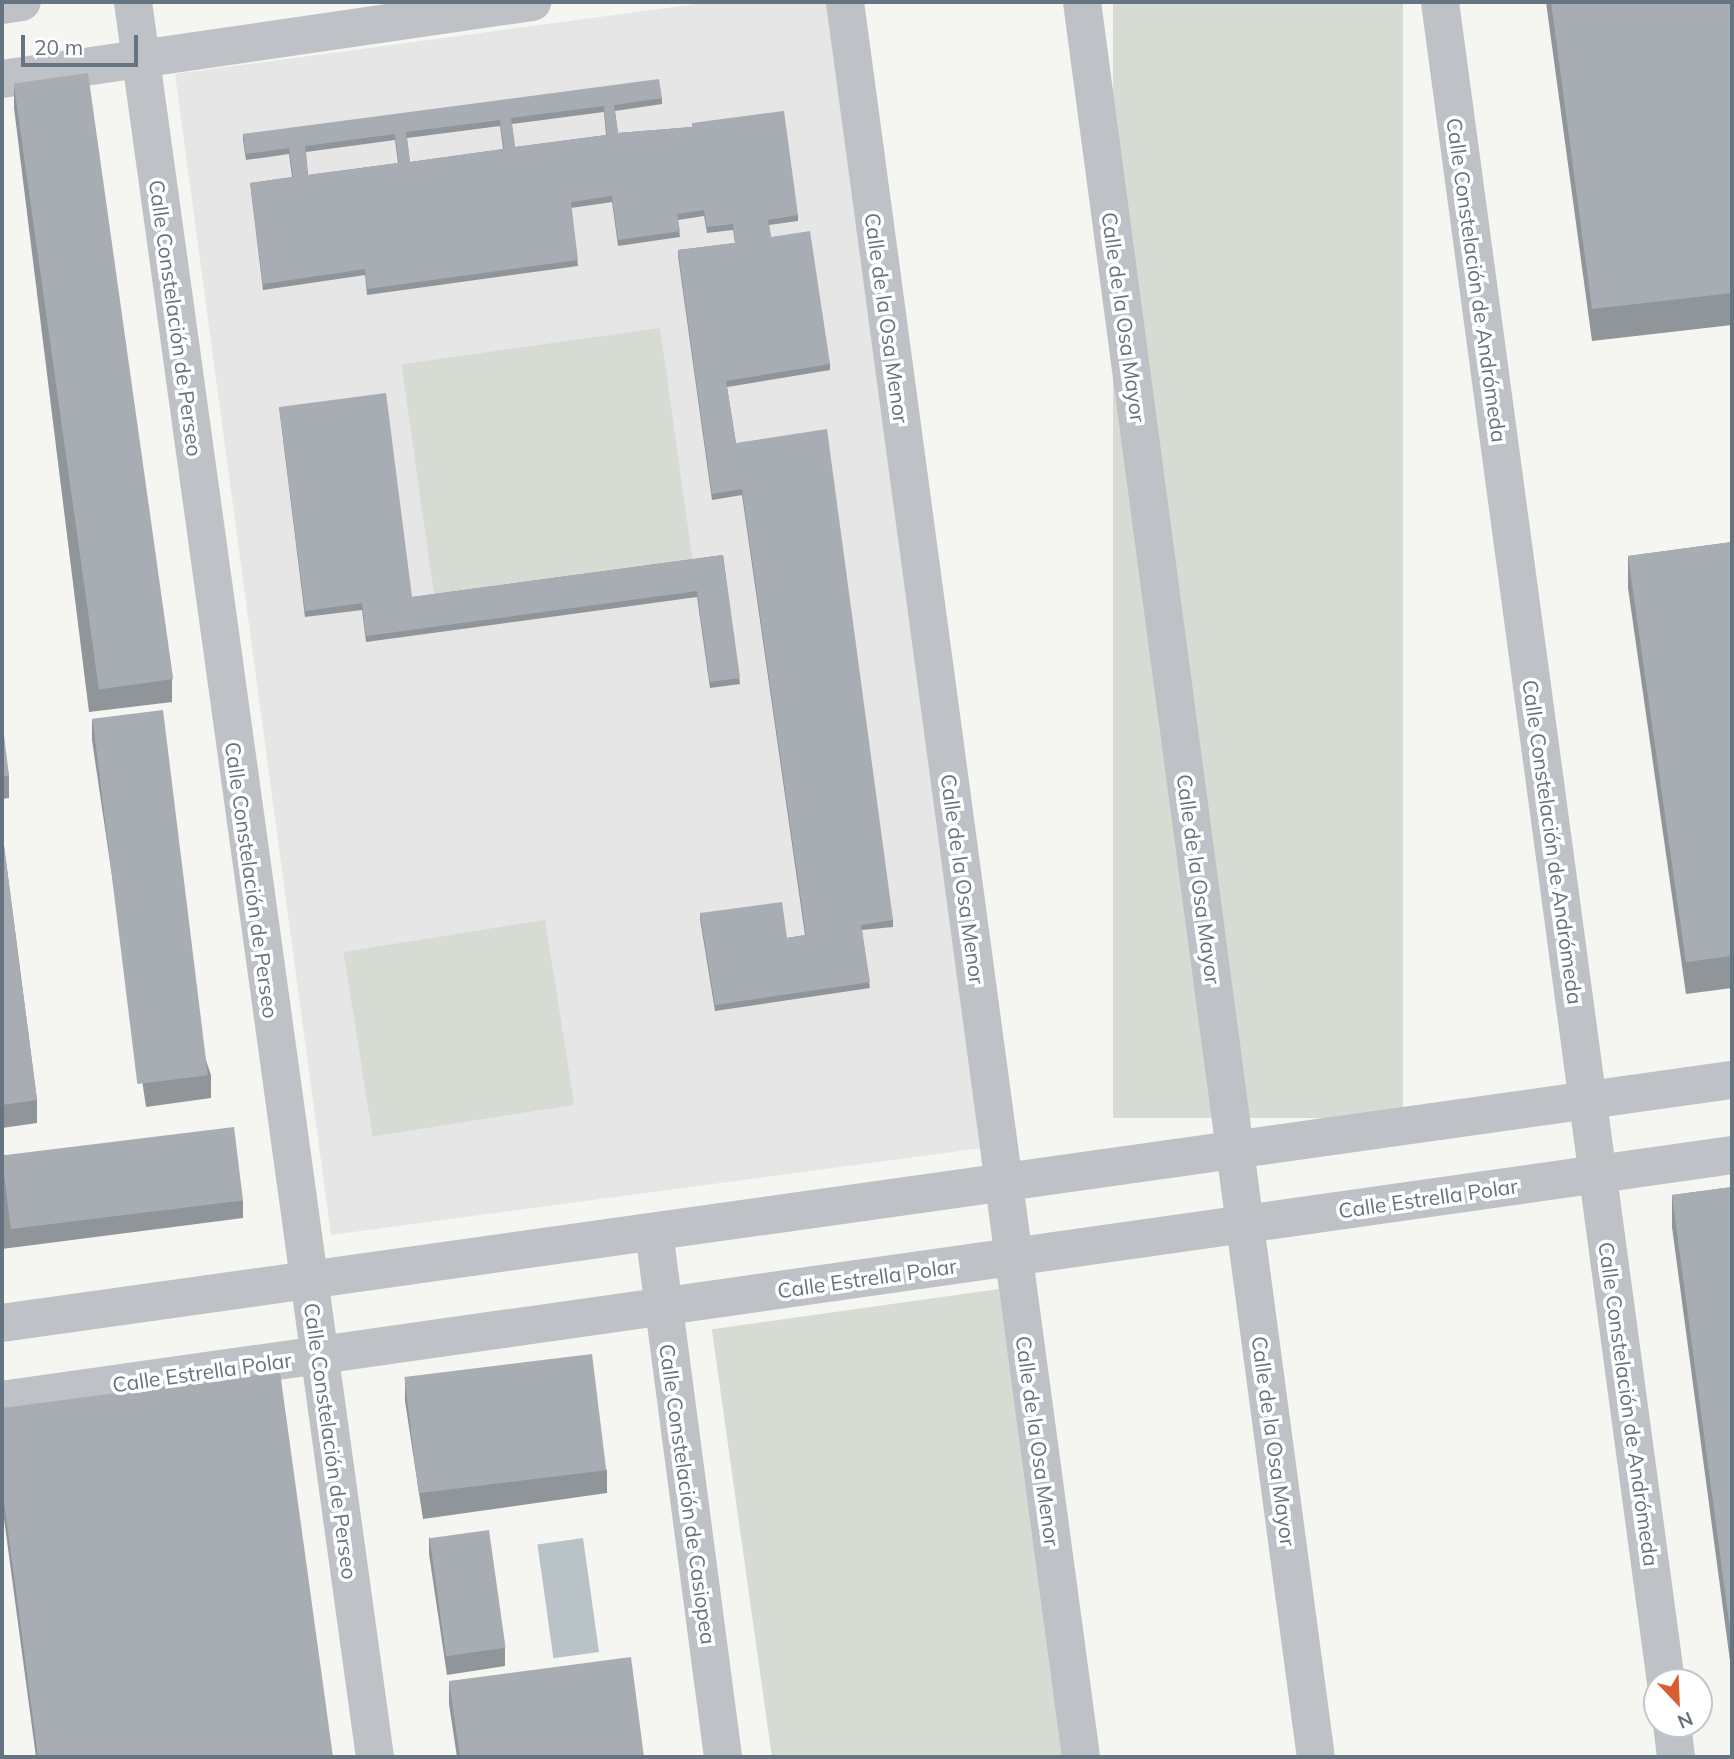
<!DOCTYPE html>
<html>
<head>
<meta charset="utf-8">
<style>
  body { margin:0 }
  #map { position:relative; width:1734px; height:1759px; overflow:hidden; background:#f5f5f1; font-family:Mulish,sans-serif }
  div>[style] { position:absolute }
  .built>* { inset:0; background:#e5e6e5 }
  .green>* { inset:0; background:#d6dbd3; transform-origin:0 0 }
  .water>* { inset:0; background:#b8c2c7; transform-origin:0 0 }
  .minor>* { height:38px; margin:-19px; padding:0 19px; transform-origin:19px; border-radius:19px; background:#bec1c5 }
  .wall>* { inset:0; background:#90959a }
  .building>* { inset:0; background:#a7adb3; transform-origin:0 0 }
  span { translate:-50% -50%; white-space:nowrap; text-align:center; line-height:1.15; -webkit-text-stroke:7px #fff; paint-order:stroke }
  .street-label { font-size:21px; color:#667380 }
  .frame { position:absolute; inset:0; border:4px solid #667380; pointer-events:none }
  .north { position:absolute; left:1643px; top:1668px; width:70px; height:70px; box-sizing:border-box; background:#fff; border:2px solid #c2c7cc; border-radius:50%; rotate:157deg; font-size:19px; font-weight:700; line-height:28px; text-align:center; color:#667380 }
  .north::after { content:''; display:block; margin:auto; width:24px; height:32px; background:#d85d2f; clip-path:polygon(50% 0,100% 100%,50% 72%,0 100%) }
  .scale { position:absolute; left:21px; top:35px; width:117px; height:32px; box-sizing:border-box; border:4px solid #667380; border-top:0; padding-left:9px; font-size:21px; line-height:24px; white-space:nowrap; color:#667380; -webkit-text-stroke:5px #fff; paint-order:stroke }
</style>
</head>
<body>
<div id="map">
  <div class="built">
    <i style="clip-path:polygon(711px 2px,828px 2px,982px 1148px,331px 1235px,175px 74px)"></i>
  </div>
  <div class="green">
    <i style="left:1113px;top:2px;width:290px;height:1116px"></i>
    <i style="left:660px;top:328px;width:234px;height:261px;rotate:82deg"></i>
    <i style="left:545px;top:920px;width:187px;height:204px;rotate:81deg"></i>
    <i style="left:999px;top:1289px;width:472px;height:290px;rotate:82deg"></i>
  </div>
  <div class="water">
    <i style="left:583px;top:1538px;width:115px;height:46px;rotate:82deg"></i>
  </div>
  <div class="minor">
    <i style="left:133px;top:2px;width:1772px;rotate:82.15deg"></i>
    <i style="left:845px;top:2px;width:1771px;rotate:82.34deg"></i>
    <i style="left:1082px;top:2px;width:1771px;rotate:82.41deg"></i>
    <i style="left:1440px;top:2px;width:1695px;rotate:82.34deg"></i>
    <i style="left:2px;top:5px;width:20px;rotate:-9deg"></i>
    <i style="left:2px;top:79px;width:536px;rotate:-8.27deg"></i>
    <i style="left:654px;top:1232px;width:530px;rotate:82.51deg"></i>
    <i style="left:2px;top:1323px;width:1747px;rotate:-8deg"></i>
    <i style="left:2px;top:1400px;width:1747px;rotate:-8.06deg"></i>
    <i style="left:1672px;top:1724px;width:33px;rotate:83deg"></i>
  </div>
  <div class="wall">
    <i style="clip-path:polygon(1546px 2px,1732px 2px,1732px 325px,1592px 341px)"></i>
    <i style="clip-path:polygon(14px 85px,172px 679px,172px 702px,89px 712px,14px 108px)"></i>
    <i style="clip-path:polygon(evenodd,662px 98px,662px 104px,615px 111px,618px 133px,692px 127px,692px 123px,798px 215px,798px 221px,769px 225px,771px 237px,830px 364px,830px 370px,727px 387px,736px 443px,893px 920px,893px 927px,862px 930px,870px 988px,715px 1011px,700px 919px,700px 913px,787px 938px,805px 935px,742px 495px,712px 500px,678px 256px,678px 250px,735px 243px,733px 230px,707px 233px,704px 216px,678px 220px,680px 237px,618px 246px,612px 202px,571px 208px,578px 266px,367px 295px,365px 275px,263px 290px,250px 183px,292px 177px,289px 154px,246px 160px,243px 140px,243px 134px,662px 98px,604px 112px,606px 135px,515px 147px,512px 124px,604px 112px,662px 98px,500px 126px,503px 149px,410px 162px,407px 138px,500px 126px,662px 98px,395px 140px,398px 163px,308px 175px,306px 152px,395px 140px)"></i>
    <i style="clip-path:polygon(279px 407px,412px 597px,723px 555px,740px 684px,710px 688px,697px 597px,366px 642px,362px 610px,305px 617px)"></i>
    <i style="clip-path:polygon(1732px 542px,1732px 988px,1686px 994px,1628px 588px,1628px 556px)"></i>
    <i style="clip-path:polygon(92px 718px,211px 1075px,211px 1098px,146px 1107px,92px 740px)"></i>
    <i style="clip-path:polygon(2px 735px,9px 776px,9px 798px,2px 799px)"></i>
    <i style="clip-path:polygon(2px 830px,37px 1100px,37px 1123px,2px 1128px)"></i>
    <i style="clip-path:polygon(2px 1155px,243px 1200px,243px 1218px,2px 1249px)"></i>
    <i style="clip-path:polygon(1732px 1187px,1732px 1676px,1672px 1227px,1672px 1195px)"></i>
    <i style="clip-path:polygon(405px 1378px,607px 1470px,607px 1493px,423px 1519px,405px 1401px)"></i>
    <i style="clip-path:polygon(2px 1408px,333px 1757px,36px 1757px,2px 1504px)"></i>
    <i style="clip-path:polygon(429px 1537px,505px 1648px,505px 1666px,447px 1675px,429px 1554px)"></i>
    <i style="clip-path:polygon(449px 1681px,644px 1757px,457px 1757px,449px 1704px)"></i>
  </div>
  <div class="building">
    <i style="clip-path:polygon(1551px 2px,1732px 2px,1732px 293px,1592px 309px)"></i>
    <i style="left:88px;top:73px;width:612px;height:75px;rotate:82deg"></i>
    <i style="clip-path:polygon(evenodd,659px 79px,662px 98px,614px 105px,618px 133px,692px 127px,692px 123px,784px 111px,798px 215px,768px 220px,771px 237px,810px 231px,830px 364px,726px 381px,736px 443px,827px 429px,893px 920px,861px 925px,870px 982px,715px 1005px,700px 913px,782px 902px,787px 938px,806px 935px,742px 489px,712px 494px,678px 250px,735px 243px,733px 224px,707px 227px,704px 210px,677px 214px,680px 231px,618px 240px,612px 196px,571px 202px,578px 260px,367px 289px,365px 269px,263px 284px,250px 183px,293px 177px,289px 148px,246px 154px,243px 134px,659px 79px,604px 106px,607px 135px,515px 147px,511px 118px,604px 106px,659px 79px,500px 120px,504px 149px,410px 162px,406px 132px,500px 120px,659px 79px,395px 134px,399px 163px,308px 175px,305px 146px,395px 134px)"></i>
    <i style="clip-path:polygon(386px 393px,412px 597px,723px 555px,740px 678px,710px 682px,697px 591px,366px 636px,362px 603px,305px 611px,279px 407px)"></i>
    <i style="clip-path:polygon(1732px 542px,1732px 956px,1686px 962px,1628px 556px)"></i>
    <i style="left:163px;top:710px;width:368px;height:71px;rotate:83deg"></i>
    <i style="clip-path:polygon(2px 735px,4px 735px,9px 776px,2px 776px)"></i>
    <i style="clip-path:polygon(2px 830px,37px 1100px,2px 1105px)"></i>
    <i style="left:234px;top:1127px;width:74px;height:234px;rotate:83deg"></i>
    <i style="clip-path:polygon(1732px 1187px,1732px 1644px,1672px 1195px)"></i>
    <i style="left:592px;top:1354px;width:117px;height:189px;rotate:83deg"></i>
    <i style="clip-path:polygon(280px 1372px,333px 1757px,38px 1757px,2px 1486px,2px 1408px)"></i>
    <i style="left:489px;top:1530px;width:119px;height:60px;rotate:82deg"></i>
    <i style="clip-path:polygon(631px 1657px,644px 1757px,460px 1757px,449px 1681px)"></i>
  </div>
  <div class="street-label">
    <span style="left:1477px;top:280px;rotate:82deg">Calle Constelación de Andrómeda</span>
    <span style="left:1124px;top:317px;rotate:82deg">Calle de la Osa Mayor</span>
    <span style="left:176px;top:318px;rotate:82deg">Calle Constelación de Perseo</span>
    <span style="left:887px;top:318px;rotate:82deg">Calle de la Osa Menor</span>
    <span style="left:1553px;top:842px;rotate:82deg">Calle Constelación de Andrómeda</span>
    <span style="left:963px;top:879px;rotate:82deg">Calle de la Osa Menor</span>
    <span style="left:1199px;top:879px;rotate:82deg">Calle de la Osa Mayor</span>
    <span style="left:252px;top:880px;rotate:82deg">Calle Constelación de Perseo</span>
    <span style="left:1428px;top:1198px;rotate:-8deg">Calle Estrella Polar</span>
    <span style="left:867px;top:1278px;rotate:-8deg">Calle Estrella Polar</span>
    <span style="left:202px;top:1372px;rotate:-8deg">Calle Estrella Polar</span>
    <span style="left:1629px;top:1404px;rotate:82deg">Calle Constelación de Andrómeda</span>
    <span style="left:331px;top:1441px;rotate:82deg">Calle Constelación de Perseo</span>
    <span style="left:1038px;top:1441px;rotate:82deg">Calle de la Osa Menor</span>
    <span style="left:1274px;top:1441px;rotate:82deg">Calle de la Osa Mayor</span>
    <span style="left:688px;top:1494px;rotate:82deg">Calle Constelación de Casiopea</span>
  </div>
  <div class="frame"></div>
  <div class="north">N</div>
  <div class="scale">20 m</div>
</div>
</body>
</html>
